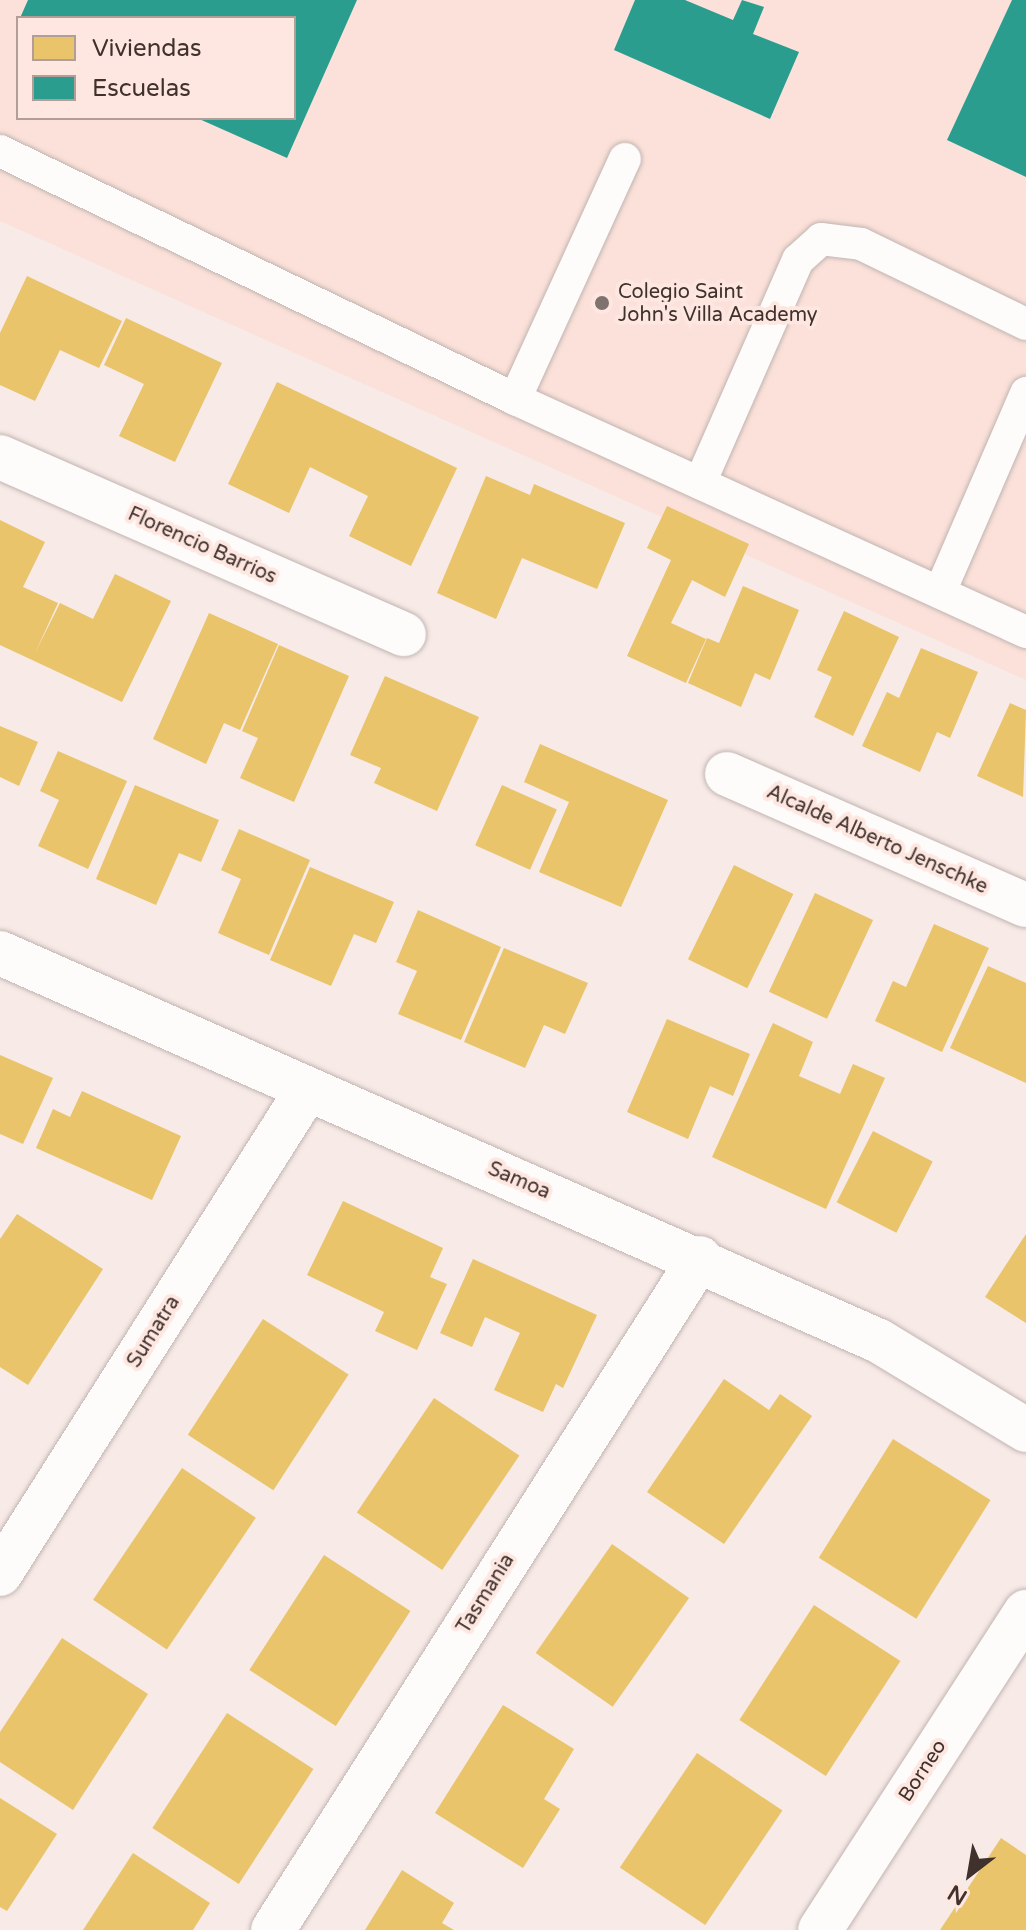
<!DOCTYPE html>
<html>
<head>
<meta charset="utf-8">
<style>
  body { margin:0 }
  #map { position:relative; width:1026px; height:1930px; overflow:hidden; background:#f7eae7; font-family:"Varela Round",sans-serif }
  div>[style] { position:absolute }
  .built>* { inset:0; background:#fbe1d9 }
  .homes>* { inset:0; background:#e9c46a; transform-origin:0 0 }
  .schools>* { inset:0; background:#2a9d8f }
  .roads { filter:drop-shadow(0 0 2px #c1b4b1) drop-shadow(0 0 2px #c1b4b1) }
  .service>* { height:32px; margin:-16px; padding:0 16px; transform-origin:16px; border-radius:16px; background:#fefcfb }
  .minor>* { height:44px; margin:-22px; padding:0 22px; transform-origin:22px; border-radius:22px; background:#fefcfb }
  .dots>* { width:22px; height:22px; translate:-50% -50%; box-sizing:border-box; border:4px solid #fee7e0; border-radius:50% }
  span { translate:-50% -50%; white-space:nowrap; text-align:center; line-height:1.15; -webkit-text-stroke:8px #fee7e0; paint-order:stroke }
  .poi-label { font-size:20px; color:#40312d }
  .left { translate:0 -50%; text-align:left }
  .street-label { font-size:20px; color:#40312d }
  .legend { position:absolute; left:16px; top:16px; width:280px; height:104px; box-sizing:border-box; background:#fee7e0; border:2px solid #b29e98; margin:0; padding:10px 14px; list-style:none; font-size:24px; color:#40312d }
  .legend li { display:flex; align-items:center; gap:16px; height:40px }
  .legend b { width:40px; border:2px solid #b29e98 }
  .north { position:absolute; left:930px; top:1834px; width:80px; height:80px; -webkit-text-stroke:6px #fee7e0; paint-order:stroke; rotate:211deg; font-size:22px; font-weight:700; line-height:32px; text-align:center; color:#40312d }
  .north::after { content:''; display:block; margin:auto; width:28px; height:36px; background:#40312d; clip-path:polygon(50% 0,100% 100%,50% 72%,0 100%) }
</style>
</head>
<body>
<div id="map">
  <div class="built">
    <i style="clip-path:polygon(evenodd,0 0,1026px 0,1026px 680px,0 221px,0 0,18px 18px,294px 18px,294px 118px,18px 118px,18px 18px)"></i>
  </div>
  <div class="homes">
    <i style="clip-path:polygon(27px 276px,122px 321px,99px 368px,60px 350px,35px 401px,0 385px,0 333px)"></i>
    <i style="clip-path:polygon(126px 318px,222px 363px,175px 462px,119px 436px,144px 384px,104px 365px)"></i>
    <i style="clip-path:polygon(277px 382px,457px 468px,411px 566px,349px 536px,368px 496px,310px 467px,289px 513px,228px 484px)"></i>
    <i style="clip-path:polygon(486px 476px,530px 495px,534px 484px,625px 523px,597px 589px,522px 558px,496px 619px,437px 593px)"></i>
    <i style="clip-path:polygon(667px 506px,749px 544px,725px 597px,692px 580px,671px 623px,706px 639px,686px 683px,627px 656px,671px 560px,647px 548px)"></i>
    <i style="clip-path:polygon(0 520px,45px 542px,23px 587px,58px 603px,35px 653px,60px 603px,93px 619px,115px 574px,171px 601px,122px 702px,0 645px)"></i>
    <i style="clip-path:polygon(743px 586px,799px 610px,770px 680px,755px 673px,741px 707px,688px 683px,707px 638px,719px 643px)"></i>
    <i style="clip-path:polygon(844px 611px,899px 637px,853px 736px,814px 717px,832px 677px,817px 670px)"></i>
    <i style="clip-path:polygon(209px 613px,278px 644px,240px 730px,224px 723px,206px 764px,153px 739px)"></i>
    <i style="clip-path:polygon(279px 645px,349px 676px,294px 802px,240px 778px,258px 738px,242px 731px)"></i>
    <i style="clip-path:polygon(921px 648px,978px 672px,950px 738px,937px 732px,920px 772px,862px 746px,887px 692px,899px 698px)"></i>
    <i style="clip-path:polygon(385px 676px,479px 717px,437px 811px,374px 783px,381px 768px,350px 755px)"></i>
    <i style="clip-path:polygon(1010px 703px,1026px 710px,1023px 797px,977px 776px)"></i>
    <i style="clip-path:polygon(0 726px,38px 742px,19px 786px,0 777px)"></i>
    <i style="clip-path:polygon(540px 744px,668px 800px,621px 907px,539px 872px,569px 802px,524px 782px)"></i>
    <i style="clip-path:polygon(58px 751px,127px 781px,88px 869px,38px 846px,59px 800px,40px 791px)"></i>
    <i style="clip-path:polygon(135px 785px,219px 820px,201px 862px,179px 853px,156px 905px,96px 879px)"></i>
    <i style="left:502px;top:785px;width:60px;height:66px;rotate:24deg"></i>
    <i style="clip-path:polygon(239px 829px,310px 860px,269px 955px,218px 933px,241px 879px,221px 870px)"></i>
    <i style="left:734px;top:865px;width:66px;height:105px;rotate:26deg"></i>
    <i style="clip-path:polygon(310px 867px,394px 902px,376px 943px,354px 934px,331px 986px,270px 960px)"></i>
    <i style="left:815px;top:893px;width:64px;height:109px;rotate:25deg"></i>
    <i style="clip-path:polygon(418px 910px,501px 947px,461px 1040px,398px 1014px,417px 971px,396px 962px)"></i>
    <i style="clip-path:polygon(934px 924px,989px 948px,942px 1052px,875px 1021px,893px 981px,906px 987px)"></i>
    <i style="clip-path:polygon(504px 948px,588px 983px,565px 1034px,544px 1025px,525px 1068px,464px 1042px)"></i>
    <i style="clip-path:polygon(988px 966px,1026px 983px,1026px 1083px,950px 1048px)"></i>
    <i style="clip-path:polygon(667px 1019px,750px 1054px,733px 1096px,710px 1086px,688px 1139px,627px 1112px)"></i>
    <i style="clip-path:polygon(773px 1023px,813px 1042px,799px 1076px,840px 1094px,853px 1064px,885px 1078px,826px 1209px,712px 1157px)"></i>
    <i style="clip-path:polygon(0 1055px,53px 1078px,23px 1144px,0 1134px)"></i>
    <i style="clip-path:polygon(82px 1091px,181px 1136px,152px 1200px,36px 1148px,53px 1109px,70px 1117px)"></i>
    <i style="left:873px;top:1131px;width:67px;height:80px;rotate:27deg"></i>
    <i style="clip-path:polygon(343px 1201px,443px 1248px,430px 1277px,447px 1284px,417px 1350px,375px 1331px,384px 1312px,307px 1275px)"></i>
    <i style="clip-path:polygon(17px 1214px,103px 1269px,28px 1385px,0 1367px,0 1239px)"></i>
    <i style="clip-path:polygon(1026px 1234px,1026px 1323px,985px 1297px)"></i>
    <i style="clip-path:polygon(473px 1259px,597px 1315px,563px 1388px,556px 1384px,543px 1412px,494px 1390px,520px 1333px,485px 1317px,472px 1347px,440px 1333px)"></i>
    <i style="left:263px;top:1319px;width:102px;height:138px;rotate:33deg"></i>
    <i style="clip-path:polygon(724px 1379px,769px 1410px,780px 1394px,812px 1416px,724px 1544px,647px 1492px)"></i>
    <i style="left:434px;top:1398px;width:103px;height:138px;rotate:34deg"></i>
    <i style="left:893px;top:1439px;width:115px;height:140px;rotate:32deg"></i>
    <i style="left:182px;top:1468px;width:89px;height:159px;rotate:34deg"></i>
    <i style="left:612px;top:1544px;width:94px;height:133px;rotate:35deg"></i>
    <i style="left:324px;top:1555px;width:103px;height:137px;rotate:33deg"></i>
    <i style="left:814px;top:1605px;width:103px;height:137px;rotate:33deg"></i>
    <i style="clip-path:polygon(62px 1638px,148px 1694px,73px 1810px,0 1762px,0 1732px)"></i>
    <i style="clip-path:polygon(503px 1705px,574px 1749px,544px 1799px,560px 1809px,523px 1868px,435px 1813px)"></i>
    <i style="left:227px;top:1713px;width:103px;height:137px;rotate:33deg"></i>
    <i style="left:697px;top:1753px;width:103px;height:138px;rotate:34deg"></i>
    <i style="clip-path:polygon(0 1798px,57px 1834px,7px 1911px,0 1907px)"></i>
    <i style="clip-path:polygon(1001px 1838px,1026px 1855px,1026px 1930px,940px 1930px)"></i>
    <i style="clip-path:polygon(133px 1853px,210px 1903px,193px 1930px,83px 1930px)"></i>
    <i style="clip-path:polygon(402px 1870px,454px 1903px,442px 1923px,454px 1930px,365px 1930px)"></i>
  </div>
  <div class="schools">
    <i style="clip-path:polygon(28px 0,357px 0,287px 158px,197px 118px,294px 118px,294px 18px,20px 18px)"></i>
    <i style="clip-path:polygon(635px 0,685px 0,733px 20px,742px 0,764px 7px,753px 34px,799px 52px,770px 119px,614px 50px)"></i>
    <i style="clip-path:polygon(1012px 0,1026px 0,1026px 177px,947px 140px)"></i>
  </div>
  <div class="roads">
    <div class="service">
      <i style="left:0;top:151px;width:572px;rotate:25.71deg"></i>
      <i style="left:515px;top:399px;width:562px;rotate:24.51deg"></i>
      <i style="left:515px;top:399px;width:264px;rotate:-65.4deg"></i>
      <i style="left:700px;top:483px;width:244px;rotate:-66.3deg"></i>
      <i style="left:798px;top:260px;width:31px;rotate:-42deg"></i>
      <i style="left:821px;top:239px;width:40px;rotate:7.1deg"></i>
      <i style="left:861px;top:244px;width:183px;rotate:25.9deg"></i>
      <i style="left:940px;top:592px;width:217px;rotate:-66.6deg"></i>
    </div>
    <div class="minor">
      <i style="left:0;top:457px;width:441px;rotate:23.7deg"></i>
      <i style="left:727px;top:774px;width:326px;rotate:23.7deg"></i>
      <i style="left:0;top:953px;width:961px;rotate:23.82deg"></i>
      <i style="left:879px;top:1341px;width:172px;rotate:31.2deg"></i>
      <i style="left:0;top:1574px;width:573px;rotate:-57.61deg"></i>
      <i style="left:273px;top:1930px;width:796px;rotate:-57.57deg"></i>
      <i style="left:820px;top:1930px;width:379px;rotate:-57.1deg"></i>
    </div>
  </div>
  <div class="dots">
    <i style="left:602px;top:303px;background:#80726e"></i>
  </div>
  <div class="poi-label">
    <span class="left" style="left:618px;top:304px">Colegio Saint<br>John's Villa Academy</span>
  </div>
  <div class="street-label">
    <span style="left:202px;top:546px;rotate:24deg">Florencio Barrios</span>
    <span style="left:877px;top:840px;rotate:24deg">Alcalde Alberto Jenschke</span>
    <span style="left:519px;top:1181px;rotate:23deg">Samoa</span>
    <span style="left:154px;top:1332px;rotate:-58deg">Sumatra</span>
    <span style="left:486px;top:1594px;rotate:-58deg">Tasmania</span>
    <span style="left:923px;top:1771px;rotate:-57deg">Borneo</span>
  </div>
  <ul class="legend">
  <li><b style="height:22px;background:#e9c46a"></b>Viviendas</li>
  <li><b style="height:22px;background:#2a9d8f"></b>Escuelas</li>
  </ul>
  <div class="north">N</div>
</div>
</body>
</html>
